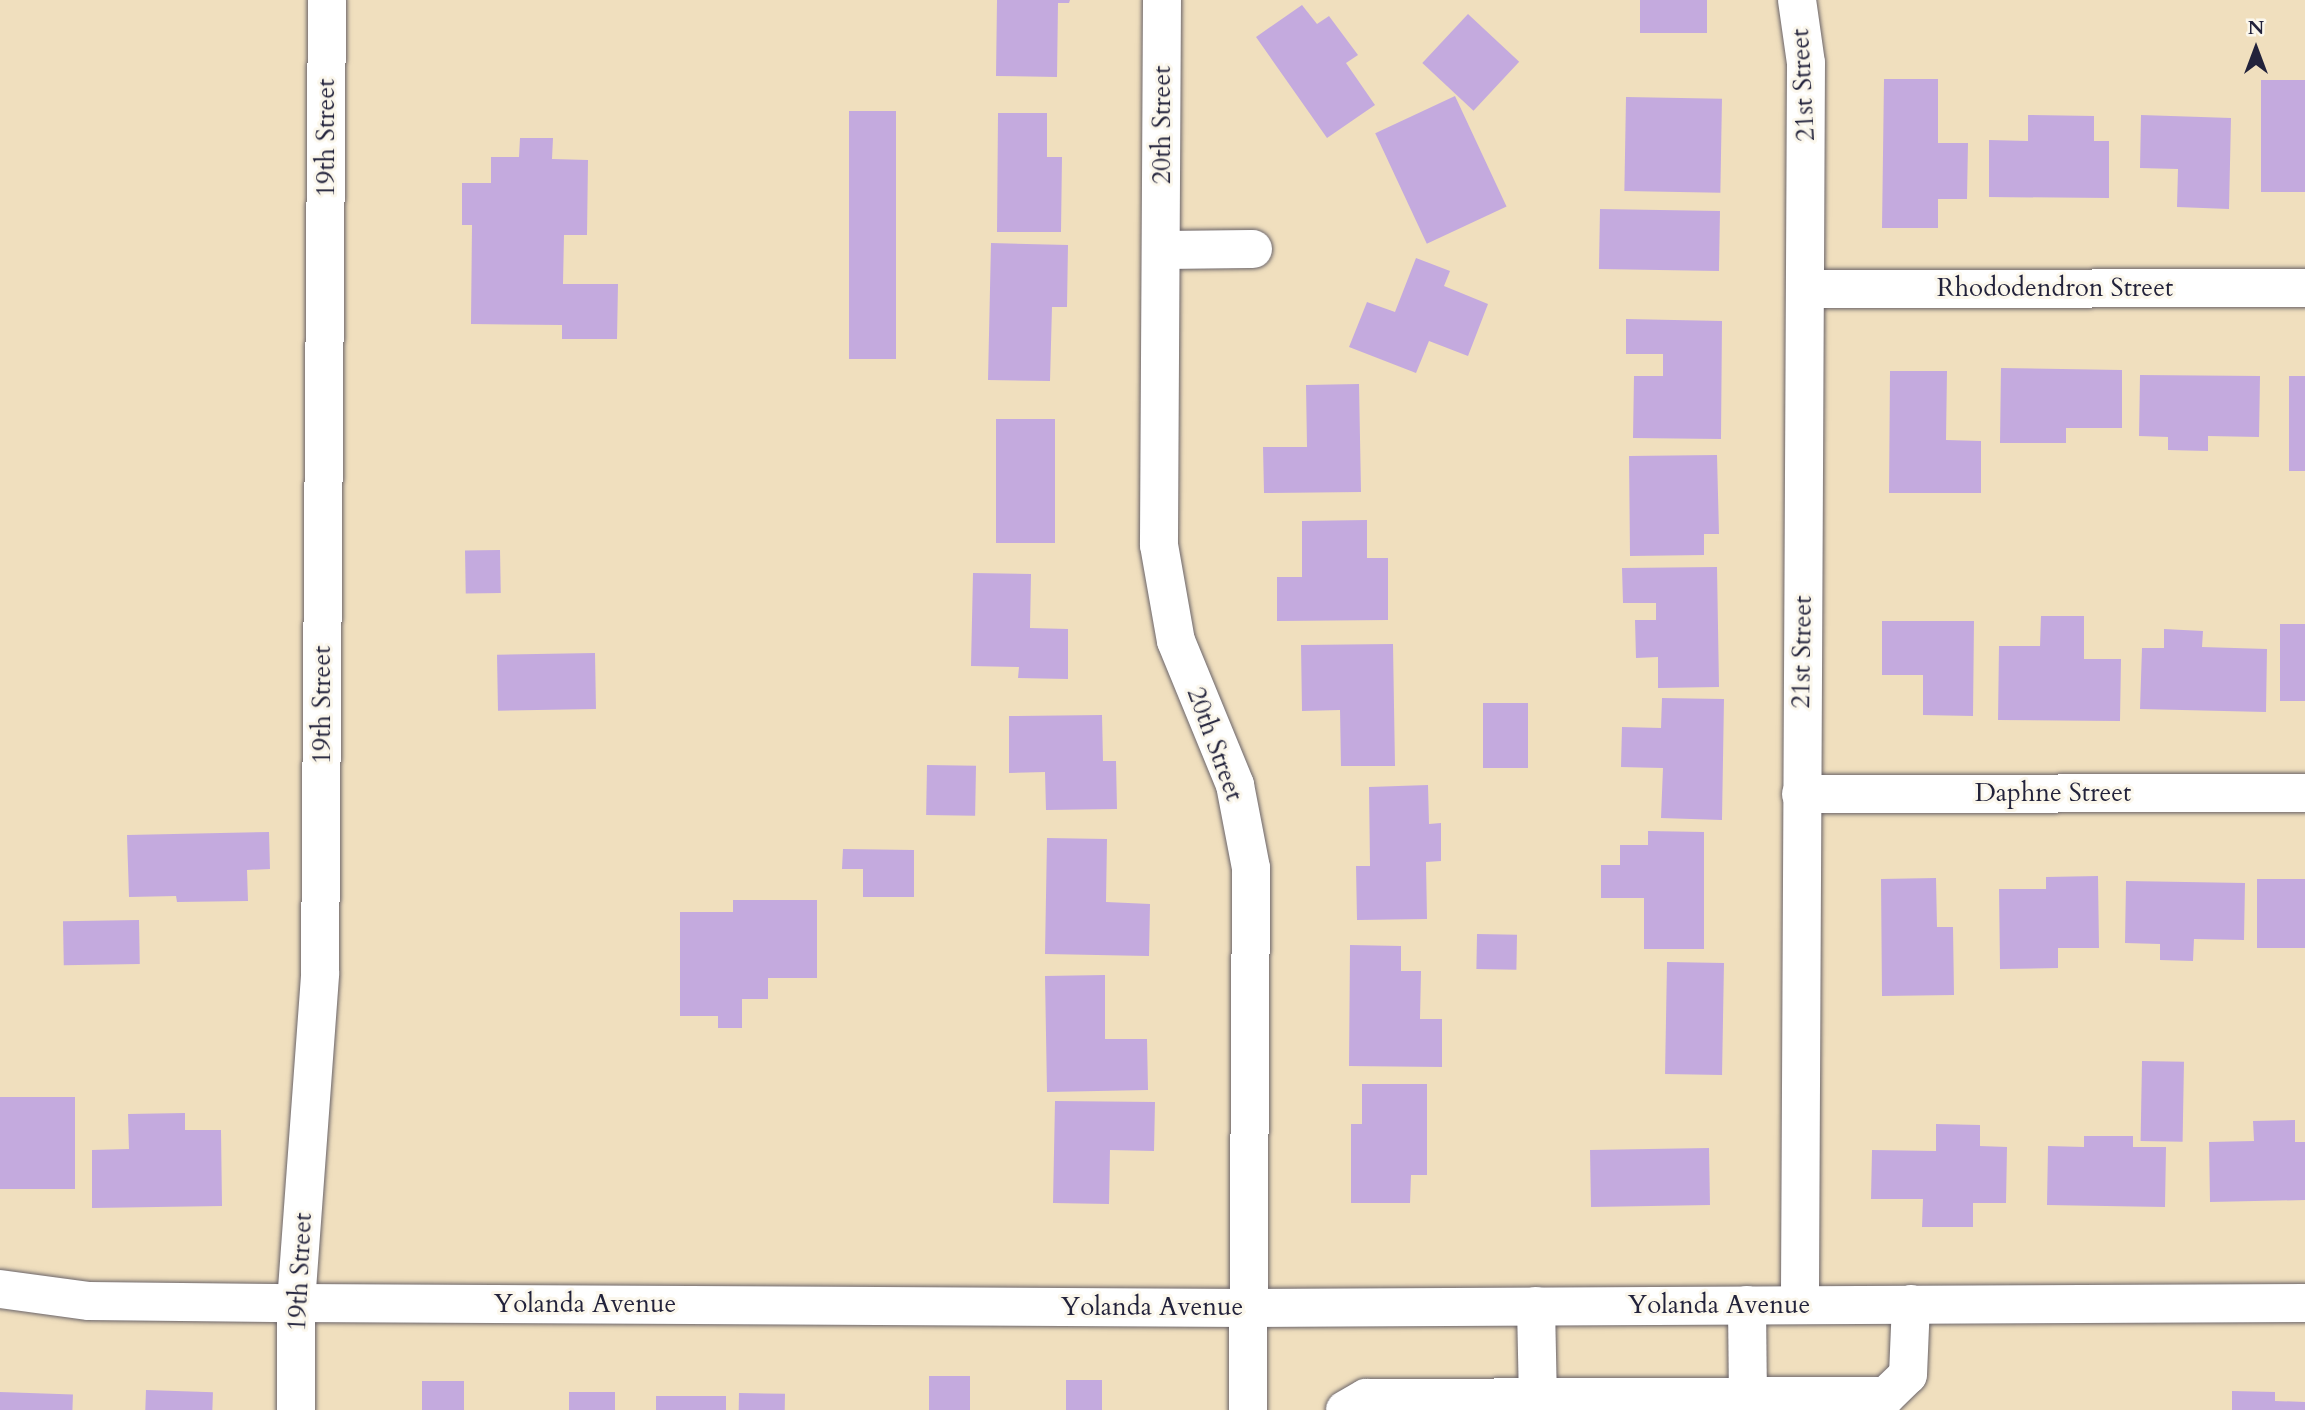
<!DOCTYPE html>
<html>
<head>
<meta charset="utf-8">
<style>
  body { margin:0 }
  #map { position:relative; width:2305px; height:1410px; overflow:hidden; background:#f0dfbe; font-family:Cardo,serif }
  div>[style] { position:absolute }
  .building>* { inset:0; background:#c4aade; transform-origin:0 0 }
  .roads { filter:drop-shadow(0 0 2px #6a6469) drop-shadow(0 0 2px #6a6469) }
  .minor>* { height:38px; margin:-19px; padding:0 19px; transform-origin:19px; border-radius:19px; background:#fff }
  span { translate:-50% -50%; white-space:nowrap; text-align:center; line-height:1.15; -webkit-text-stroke:6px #fbf7ec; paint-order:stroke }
  .street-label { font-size:26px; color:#22223b }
  .north { position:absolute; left:2221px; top:14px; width:70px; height:70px; -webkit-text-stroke:5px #fbf7ec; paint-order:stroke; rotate:0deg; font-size:19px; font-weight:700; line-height:28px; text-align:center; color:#22223b }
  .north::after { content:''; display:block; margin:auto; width:24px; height:32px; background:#22223b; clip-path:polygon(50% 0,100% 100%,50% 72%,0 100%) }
</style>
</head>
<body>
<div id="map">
  <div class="building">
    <i style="clip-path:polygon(997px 0,1070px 0,1069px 3px,1058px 3px,1057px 77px,996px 76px)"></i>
    <i style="left:1640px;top:0;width:67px;height:33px"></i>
    <i style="clip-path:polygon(1302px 5px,1317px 24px,1329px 16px,1358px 55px,1346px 63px,1375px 105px,1327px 138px,1256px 37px)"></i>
    <i style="left:1468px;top:14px;width:70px;height:67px;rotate:43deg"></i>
    <i style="clip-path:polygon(1884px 79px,1938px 79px,1938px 143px,1968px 143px,1967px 199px,1938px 199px,1938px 228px,1882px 228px)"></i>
    <i style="left:2261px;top:80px;width:44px;height:112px"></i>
    <i style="left:1455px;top:96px;width:122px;height:88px;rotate:65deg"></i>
    <i style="left:1626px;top:97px;width:96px;height:94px;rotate:1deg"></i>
    <i style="left:849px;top:111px;width:47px;height:248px"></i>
    <i style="clip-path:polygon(998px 113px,1047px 113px,1047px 157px,1062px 157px,1061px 232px,997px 232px)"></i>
    <i style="clip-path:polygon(2028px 115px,2094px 116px,2094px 141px,2109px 141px,2109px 198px,1989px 197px,1989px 140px,2028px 141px)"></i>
    <i style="clip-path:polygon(2141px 115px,2231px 118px,2229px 209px,2177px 207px,2178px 169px,2140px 168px)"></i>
    <i style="clip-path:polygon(520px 138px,553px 138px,552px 159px,588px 160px,587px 235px,564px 235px,563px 284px,618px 284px,617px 339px,562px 339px,562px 325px,471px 324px,472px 225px,462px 225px,462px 183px,491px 183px,491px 157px,519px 157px)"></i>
    <i style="left:1600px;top:209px;width:120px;height:60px;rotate:1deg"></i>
    <i style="clip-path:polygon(991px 243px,1068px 245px,1067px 307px,1052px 307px,1050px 381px,988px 380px)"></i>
    <i style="clip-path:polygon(1416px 258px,1450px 271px,1444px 286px,1488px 304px,1468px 356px,1429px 341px,1416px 373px,1349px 347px,1367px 302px,1395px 312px)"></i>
    <i style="clip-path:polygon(1626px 319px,1722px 321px,1721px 439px,1633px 438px,1634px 376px,1663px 376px,1663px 354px,1626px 354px)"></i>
    <i style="clip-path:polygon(2001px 368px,2122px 370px,2122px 428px,2066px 428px,2066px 443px,2000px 443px)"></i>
    <i style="clip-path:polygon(1890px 371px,1947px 371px,1946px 440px,1981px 441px,1981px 493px,1889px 493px)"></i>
    <i style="clip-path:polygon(2140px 375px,2260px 376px,2259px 437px,2208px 436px,2208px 451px,2168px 450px,2168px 437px,2139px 436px)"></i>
    <i style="left:2289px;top:376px;width:16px;height:95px"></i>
    <i style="clip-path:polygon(1359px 384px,1361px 492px,1264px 493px,1263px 447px,1307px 447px,1306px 385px)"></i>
    <i style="left:1055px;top:419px;width:124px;height:59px;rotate:90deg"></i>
    <i style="clip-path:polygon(1717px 455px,1719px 534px,1704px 534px,1704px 555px,1630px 556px,1629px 456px)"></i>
    <i style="clip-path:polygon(1367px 520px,1367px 558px,1388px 558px,1388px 620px,1277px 621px,1277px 577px,1302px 577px,1302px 521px)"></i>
    <i style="left:500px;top:550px;width:43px;height:35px;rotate:89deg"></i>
    <i style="clip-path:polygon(1717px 567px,1719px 687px,1658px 688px,1658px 657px,1636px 658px,1635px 620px,1656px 620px,1656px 603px,1623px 603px,1622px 568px)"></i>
    <i style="clip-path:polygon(973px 573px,1031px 574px,1030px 628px,1068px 629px,1068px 679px,1018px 678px,1019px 667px,971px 666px)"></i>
    <i style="clip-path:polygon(2041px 616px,2084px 616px,2084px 659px,2121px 659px,2120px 721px,1998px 720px,1999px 646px,2040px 646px)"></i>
    <i style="clip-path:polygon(1882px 621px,1974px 621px,1973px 716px,1923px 715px,1923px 675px,1882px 675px)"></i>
    <i style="left:2280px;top:624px;width:25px;height:77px"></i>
    <i style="clip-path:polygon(2164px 629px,2203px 631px,2202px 647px,2267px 649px,2266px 712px,2140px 709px,2142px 648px,2164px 648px)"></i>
    <i style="clip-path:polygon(1393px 644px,1395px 766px,1341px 766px,1340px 710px,1302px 711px,1301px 645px)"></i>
    <i style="left:595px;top:653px;width:56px;height:98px;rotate:89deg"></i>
    <i style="clip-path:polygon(1662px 698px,1724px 699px,1722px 820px,1661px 818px,1663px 768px,1621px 767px,1622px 727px,1661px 728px)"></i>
    <i style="left:1483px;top:703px;width:45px;height:65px"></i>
    <i style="clip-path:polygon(1102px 715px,1103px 761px,1116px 761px,1117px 809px,1046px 810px,1045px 772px,1009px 773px,1009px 716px)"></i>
    <i style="left:927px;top:765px;width:49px;height:50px;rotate:1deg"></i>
    <i style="clip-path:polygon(1428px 785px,1429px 824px,1441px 823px,1441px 861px,1426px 862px,1427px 919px,1357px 920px,1356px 866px,1370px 866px,1369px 787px)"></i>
    <i style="clip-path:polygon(1648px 831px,1704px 832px,1704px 949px,1644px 949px,1644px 898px,1601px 898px,1601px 865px,1620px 865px,1620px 845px,1648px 845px)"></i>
    <i style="clip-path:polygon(269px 832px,270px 869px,247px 870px,248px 901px,177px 902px,176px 896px,129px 897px,127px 835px)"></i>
    <i style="clip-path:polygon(1047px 838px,1107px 839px,1106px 902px,1150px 904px,1149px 956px,1045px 954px)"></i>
    <i style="clip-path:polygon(843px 849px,914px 850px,914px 897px,863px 897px,863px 869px,842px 869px)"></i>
    <i style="clip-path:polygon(2098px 876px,2099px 948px,2058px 948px,2058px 968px,2000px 969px,1999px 889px,2046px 889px,2046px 877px)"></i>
    <i style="clip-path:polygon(1936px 878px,1937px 927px,1953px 927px,1954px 995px,1882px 996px,1881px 879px)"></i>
    <i style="left:2305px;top:879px;width:69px;height:48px;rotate:90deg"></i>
    <i style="clip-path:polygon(2126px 881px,2245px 883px,2244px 940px,2194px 939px,2193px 961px,2160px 960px,2160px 944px,2125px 943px)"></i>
    <i style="clip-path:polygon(733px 900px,817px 900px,817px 978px,768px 978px,768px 999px,742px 999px,742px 1028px,718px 1028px,718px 1016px,680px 1016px,680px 912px,733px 912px)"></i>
    <i style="left:139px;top:920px;width:44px;height:76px;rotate:89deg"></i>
    <i style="left:1477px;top:934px;width:40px;height:35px;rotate:1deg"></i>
    <i style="clip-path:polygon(1350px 945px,1401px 946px,1401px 971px,1421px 971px,1420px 1019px,1442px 1019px,1442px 1067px,1349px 1066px)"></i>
    <i style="left:1667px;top:962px;width:57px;height:112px;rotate:1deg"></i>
    <i style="clip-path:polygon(1105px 975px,1105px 1039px,1147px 1039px,1148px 1090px,1047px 1092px,1045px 976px)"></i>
    <i style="left:2142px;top:1061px;width:42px;height:80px;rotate:1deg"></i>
    <i style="clip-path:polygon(1362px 1084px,1427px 1084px,1427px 1175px,1411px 1175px,1410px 1203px,1351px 1203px,1351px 1124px,1362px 1124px)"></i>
    <i style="left:0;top:1097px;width:75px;height:92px"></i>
    <i style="clip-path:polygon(1055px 1101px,1155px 1102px,1154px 1151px,1110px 1150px,1109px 1204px,1053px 1203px)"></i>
    <i style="clip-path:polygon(185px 1113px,185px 1130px,221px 1130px,222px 1206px,92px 1208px,92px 1150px,129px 1149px,128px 1114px)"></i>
    <i style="clip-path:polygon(2295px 1120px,2295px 1142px,2305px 1142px,2305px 1200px,2210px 1202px,2209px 1142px,2254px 1141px,2253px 1121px)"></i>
    <i style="clip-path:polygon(1936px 1124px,1980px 1125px,1980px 1146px,2007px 1147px,2006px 1203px,1973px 1203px,1973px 1227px,1922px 1227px,1923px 1199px,1871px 1199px,1872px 1150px,1936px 1151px)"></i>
    <i style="clip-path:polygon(2084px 1136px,2133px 1136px,2133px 1147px,2166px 1147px,2165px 1207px,2047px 1205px,2048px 1146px,2084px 1147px)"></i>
    <i style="left:1709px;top:1148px;width:57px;height:119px;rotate:89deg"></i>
    <i style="left:929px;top:1376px;width:41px;height:34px"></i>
    <i style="left:1066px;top:1380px;width:36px;height:30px"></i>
    <i style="left:422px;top:1381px;width:42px;height:29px"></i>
    <i style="left:146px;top:1390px;width:67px;height:20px;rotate:2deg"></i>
    <i style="clip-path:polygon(2232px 1391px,2275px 1392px,2275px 1401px,2305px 1402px,2305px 1410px,2232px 1410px)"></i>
    <i style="left:0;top:1392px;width:73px;height:18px;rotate:2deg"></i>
    <i style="left:569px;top:1392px;width:46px;height:18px"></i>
    <i style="left:739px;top:1393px;width:46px;height:17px;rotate:1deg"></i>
    <i style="left:656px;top:1396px;width:70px;height:14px"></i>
  </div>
  <div class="roads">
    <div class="minor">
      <i style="left:1162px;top:0;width:545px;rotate:90.32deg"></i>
      <i style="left:1159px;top:545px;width:97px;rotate:80deg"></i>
      <i style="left:1176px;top:641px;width:156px;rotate:67.7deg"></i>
      <i style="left:1235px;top:785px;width:85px;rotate:79.1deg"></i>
      <i style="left:1251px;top:868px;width:542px;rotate:90.32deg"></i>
      <i style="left:1797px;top:0;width:64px;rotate:81.9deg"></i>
      <i style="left:1806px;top:63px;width:1241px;rotate:90.28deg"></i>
      <i style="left:1162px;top:250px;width:91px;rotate:-0.6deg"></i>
      <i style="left:1806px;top:289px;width:499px;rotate:-0.1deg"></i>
      <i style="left:1801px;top:794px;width:504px;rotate:-0.11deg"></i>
      <i style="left:0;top:1289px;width:90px;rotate:7.7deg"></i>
      <i style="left:89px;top:1301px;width:207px;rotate:0.6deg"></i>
      <i style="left:296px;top:1303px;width:952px;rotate:0.3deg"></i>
      <i style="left:1248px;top:1308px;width:1057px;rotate:-0.27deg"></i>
      <i style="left:1747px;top:1305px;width:91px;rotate:89.4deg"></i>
      <i style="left:1536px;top:1306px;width:93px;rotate:88.8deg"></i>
      <i style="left:296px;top:1410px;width:107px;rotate:-90deg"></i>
      <i style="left:296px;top:1303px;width:331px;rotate:-85.8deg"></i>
      <i style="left:320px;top:973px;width:973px;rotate:-89.59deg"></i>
      <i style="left:1345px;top:1410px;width:24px;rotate:-30deg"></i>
      <i style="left:1366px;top:1398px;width:520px;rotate:-0.22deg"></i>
      <i style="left:1886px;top:1396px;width:30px;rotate:-44deg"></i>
      <i style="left:1908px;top:1375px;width:71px;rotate:-87.6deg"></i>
    </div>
  </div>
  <div class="street-label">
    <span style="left:1803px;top:85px;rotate:-93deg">21st Street</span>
    <span style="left:1162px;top:125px;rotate:-90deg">20th Street</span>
    <span style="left:326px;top:138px;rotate:-90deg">19th Street</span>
    <span style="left:2055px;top:288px">Rhododendron Street</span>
    <span style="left:1802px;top:652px;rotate:-89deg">21st Street</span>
    <span style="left:322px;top:705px;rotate:-90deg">19th Street</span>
    <span style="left:1215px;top:744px;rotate:70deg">20th Street</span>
    <span style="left:2053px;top:793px">Daphne Street</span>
    <span style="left:300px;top:1272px;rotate:-87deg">19th Street</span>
    <span style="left:585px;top:1304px">Yolanda Avenue</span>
    <span style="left:1719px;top:1305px">Yolanda Avenue</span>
    <span style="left:1152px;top:1307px">Yolanda Avenue</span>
  </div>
  <div class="north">N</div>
</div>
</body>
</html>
